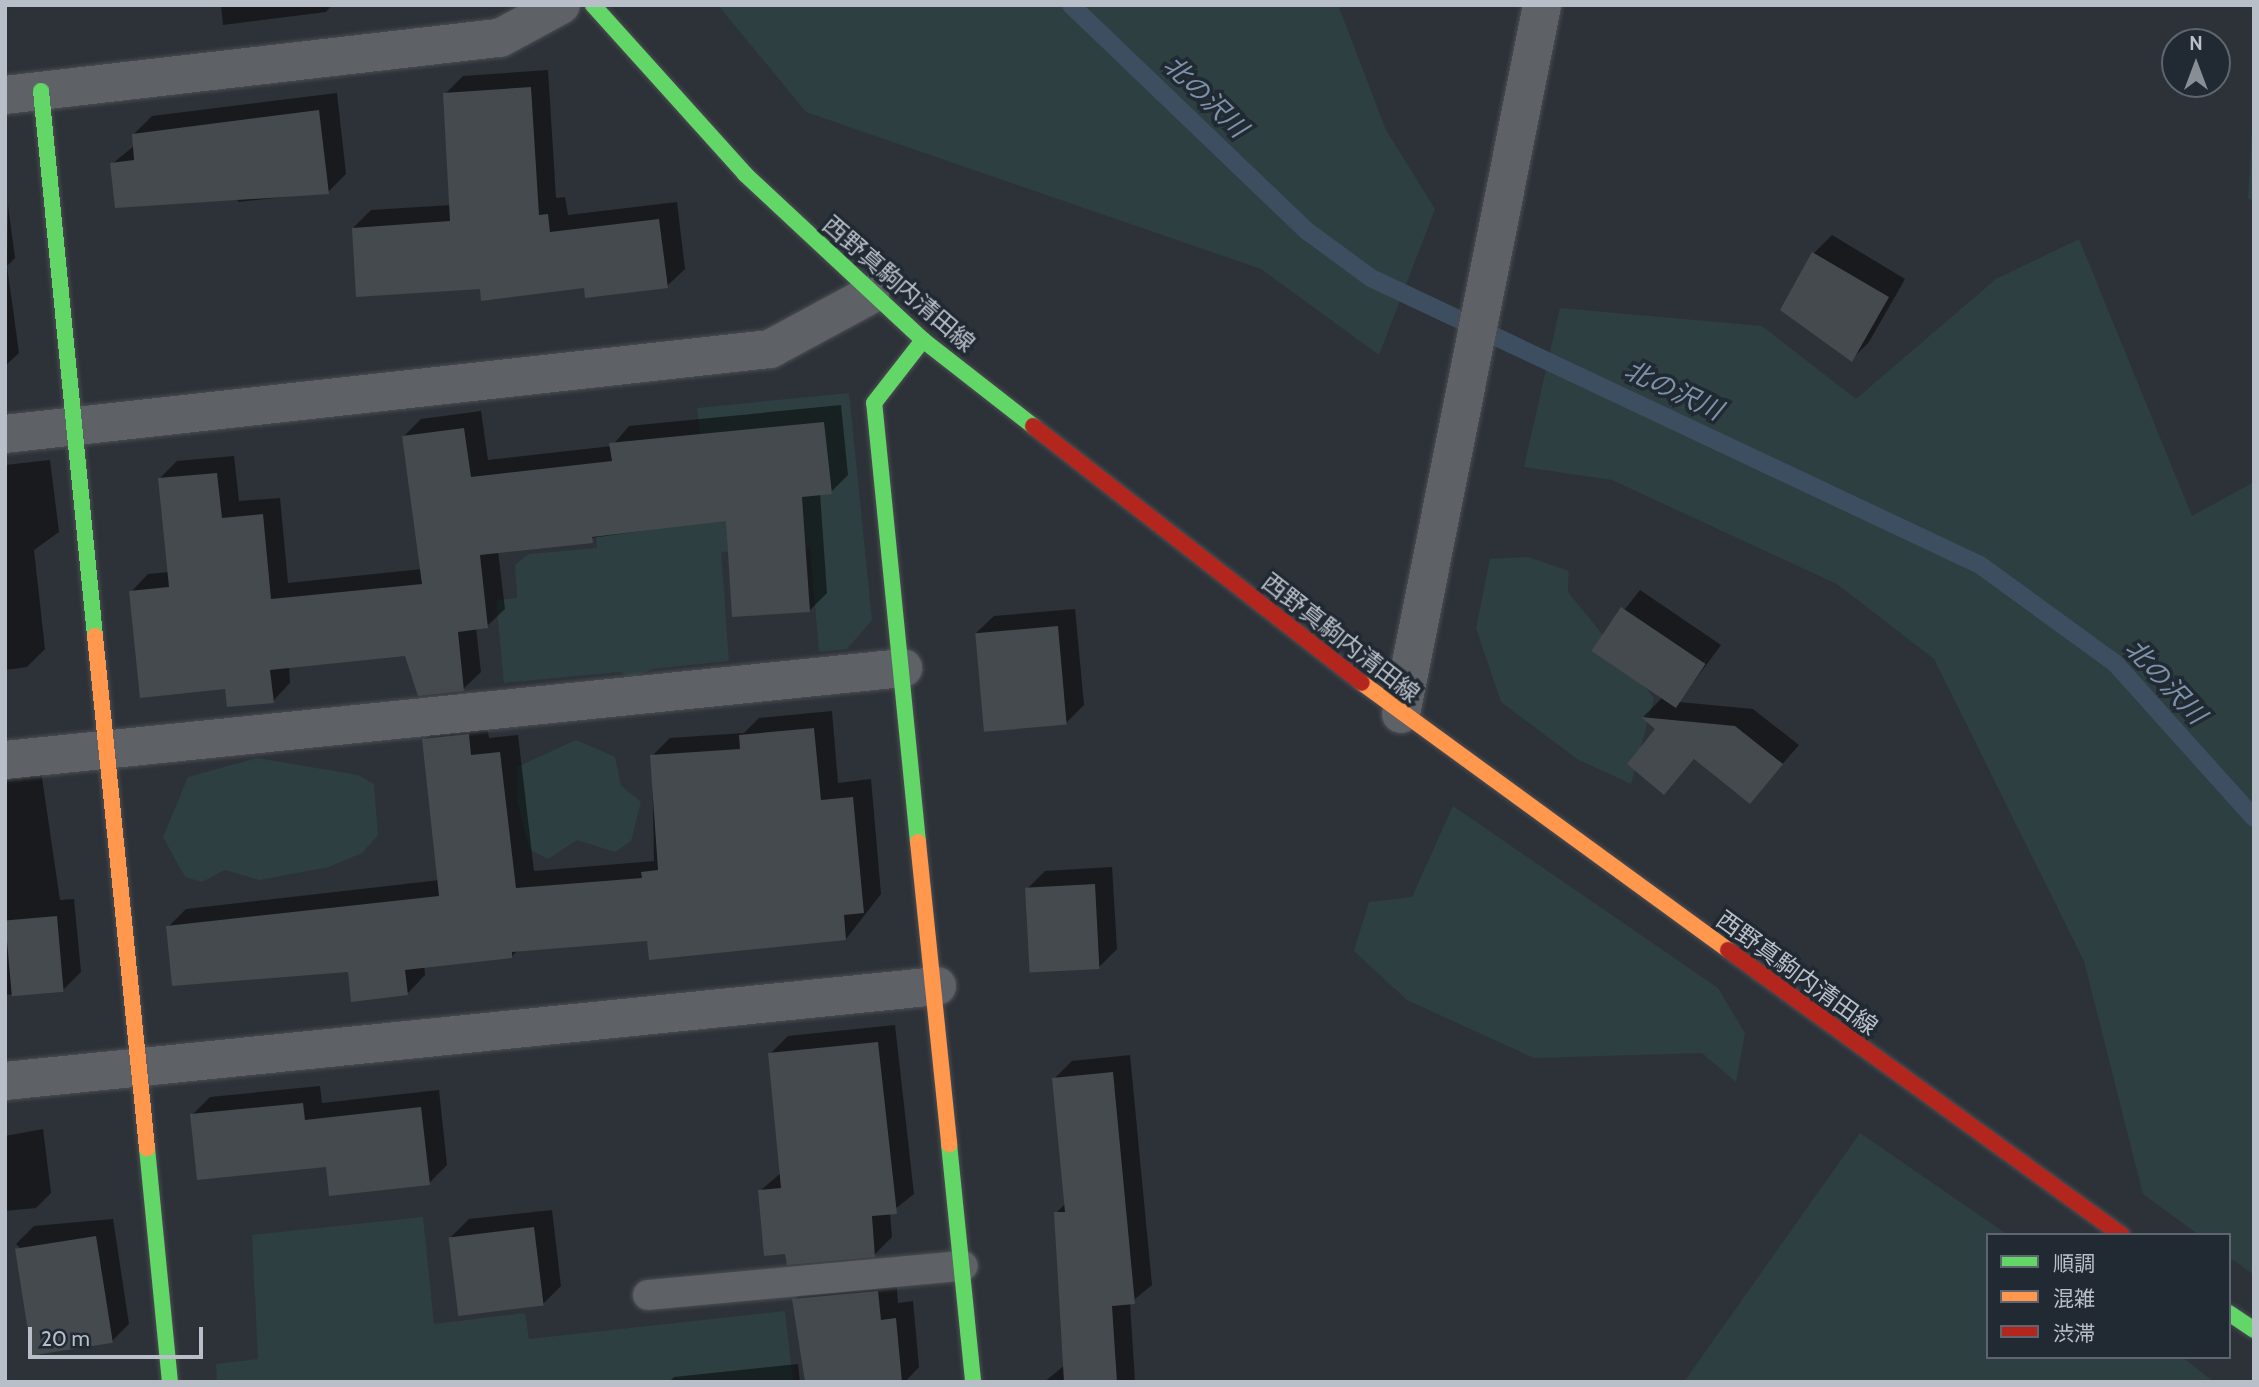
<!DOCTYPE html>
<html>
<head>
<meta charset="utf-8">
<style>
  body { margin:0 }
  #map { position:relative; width:2259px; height:1387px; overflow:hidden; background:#2d3238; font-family:Cabin,"Noto Sans JP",sans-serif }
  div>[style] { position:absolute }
  .green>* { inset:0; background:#2d3f40 }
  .shadow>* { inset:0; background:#0007 }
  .stream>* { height:18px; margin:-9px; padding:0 9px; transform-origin:9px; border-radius:9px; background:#3e4e61 }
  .building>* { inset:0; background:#454a4f; transform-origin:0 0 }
  .roads { filter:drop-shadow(0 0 2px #4b4e53) drop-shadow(0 0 2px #4b4e53) }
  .lane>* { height:30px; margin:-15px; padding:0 15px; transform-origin:15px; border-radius:15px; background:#5e6166 }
  .street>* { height:38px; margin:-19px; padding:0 19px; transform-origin:19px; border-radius:19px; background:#5e6166 }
  .fast>* { height:16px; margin:-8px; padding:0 8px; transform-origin:8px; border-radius:8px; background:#63d668 }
  .slow>* { height:16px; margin:-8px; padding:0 8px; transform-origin:8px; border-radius:8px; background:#ff974d }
  .jam>* { height:16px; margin:-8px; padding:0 8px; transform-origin:8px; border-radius:8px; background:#b3261e }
  span { translate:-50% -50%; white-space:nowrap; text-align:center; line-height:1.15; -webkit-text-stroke:7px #212933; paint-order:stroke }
  .street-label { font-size:24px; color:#b9bfc8 }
  .water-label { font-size:26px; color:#7d91a8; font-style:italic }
  .frame { position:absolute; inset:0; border:7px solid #b9bfc8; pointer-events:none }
  .legend { position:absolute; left:1986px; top:1233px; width:245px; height:126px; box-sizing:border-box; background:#212933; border:2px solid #5e656f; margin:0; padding:9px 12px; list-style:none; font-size:21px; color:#b9bfc8 }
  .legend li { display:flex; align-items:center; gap:14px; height:35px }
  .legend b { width:35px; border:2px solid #5e656f }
  .north { position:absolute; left:2161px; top:28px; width:70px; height:70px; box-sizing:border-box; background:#212933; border:2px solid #5e656f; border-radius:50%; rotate:0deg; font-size:19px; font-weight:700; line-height:28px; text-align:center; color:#b9bfc8 }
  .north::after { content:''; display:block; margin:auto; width:24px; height:32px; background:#888e96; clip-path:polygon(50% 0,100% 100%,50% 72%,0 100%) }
  .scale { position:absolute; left:28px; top:1327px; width:175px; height:32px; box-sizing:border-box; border:4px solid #b9bfc8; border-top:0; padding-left:9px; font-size:21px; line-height:24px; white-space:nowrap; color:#b9bfc8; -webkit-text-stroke:5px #212933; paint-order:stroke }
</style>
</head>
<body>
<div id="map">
  <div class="green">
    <i style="clip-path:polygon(718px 5px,1338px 5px,1386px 130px,1435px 209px,1379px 355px,1261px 269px,806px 112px)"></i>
    <i style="clip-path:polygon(2253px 112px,2254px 112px,2254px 202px,2248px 198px)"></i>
    <i style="clip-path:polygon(2079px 239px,2192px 516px,2254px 482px,2254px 1275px,2229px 1257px,2229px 1235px,2199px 1235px,2143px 1194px,2084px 961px,1934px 659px,1837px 584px,1612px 480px,1524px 467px,1560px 308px,1762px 326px,1856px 399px,1996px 279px)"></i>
    <i style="clip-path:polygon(849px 393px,872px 620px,847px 649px,819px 652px,810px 547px,721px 552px,729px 661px,653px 669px,631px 678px,620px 672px,504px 683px,496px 600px,517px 598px,515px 565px,529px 554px,597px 548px,596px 531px,710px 520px,697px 408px)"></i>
    <i style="clip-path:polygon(1528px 557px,1569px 571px,1568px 592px,1654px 698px,1631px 784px,1577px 759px,1501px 702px,1476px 628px,1490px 559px)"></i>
    <i style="clip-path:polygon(576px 740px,615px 757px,621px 786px,641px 802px,631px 841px,615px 852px,577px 840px,548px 859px,529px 849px,517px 801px,517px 767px)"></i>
    <i style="clip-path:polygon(257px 758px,358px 775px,374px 784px,378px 835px,362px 853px,329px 867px,259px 880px,225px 870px,202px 882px,185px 877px,163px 837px,188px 777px)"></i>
    <i style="clip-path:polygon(1453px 806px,1718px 988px,1745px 1033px,1736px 1082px,1702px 1053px,1534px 1058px,1407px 1000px,1354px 951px,1369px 902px,1412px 897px)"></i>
    <i style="clip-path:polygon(1860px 1133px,2008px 1235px,1988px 1235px,1988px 1357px,2182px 1357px,2214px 1382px,1684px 1382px)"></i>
    <i style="clip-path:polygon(423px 1217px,434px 1324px,525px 1313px,529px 1339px,785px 1311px,793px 1381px,217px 1382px,216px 1364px,258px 1359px,252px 1235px)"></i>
  </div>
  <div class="shadow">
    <i style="clip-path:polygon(221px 5px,332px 5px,326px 12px,223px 25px)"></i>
    <i style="clip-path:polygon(548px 70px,556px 198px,565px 197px,568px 215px,677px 202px,685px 269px,667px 286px,482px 287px,353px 228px,371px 210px,451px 205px,445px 94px,463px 76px)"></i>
    <i style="clip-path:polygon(337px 93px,346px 174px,328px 192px,238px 202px,237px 193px,112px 164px,135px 145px,134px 134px,152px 116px)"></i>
    <i style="clip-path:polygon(8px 205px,15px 258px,7px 266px,19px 353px,5px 366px)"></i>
    <i style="clip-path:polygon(1832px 235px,1905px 279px,1869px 342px,1851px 360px,1814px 253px)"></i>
    <i style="clip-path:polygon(841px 405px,848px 475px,831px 492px,820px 493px,827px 593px,809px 611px,728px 519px,498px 551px,505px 609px,487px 626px,476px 628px,481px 672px,463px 689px,406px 654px,289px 666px,290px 683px,273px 701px,226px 688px,131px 592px,148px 574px,169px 572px,159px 479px,177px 461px,234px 456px,239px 501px,280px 498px,288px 583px,422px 569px,404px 436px,421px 419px,481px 411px,488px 460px,612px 446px,629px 426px)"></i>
    <i style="clip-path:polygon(50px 460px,59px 532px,34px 550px,45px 649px,27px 667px,5px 670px,5px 465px)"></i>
    <i style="clip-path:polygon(evenodd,1640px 590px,1721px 645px,1679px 702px,1753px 709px,1799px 745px,1750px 801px,1695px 758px,1664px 792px,1658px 728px,1643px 717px,1662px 698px,1593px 650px,1640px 590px,1708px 656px,1690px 688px,1686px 688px,1708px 656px)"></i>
    <i style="clip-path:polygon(1075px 609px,1084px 705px,1066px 723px,976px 633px,994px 616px)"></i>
    <i style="clip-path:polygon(832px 711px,838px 783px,871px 779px,881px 894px,846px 939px,649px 939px,518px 950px,512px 956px,424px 966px,425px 975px,408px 993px,349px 971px,168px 927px,186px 909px,440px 880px,424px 740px,442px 722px,486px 717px,489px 738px,518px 735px,534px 871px,654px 861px,652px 756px,670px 738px,744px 733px,759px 718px)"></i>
    <i style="clip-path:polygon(41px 771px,60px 900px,74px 899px,81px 972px,63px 990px,5px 995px,5px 775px)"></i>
    <i style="clip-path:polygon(1112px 867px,1117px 949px,1099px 967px,1027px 889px,1045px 871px)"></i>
    <i style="clip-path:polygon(895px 1025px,914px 1194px,890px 1213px,892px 1237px,874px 1255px,760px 1191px,782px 1172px,770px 1054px,788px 1036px)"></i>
    <i style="clip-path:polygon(1130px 1055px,1152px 1285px,1130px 1303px,1135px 1382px,1044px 1382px,1065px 1365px,1056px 1213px,1066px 1203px,1054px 1079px,1072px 1061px)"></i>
    <i style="clip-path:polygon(320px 1086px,322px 1103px,439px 1090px,447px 1165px,429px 1183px,327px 1165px,192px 1115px,210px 1097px)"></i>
    <i style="clip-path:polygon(43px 1129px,51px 1193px,36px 1208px,5px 1211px,5px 1136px)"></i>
    <i style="clip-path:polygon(552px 1210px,561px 1286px,543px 1304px,451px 1237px,469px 1219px)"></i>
    <i style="clip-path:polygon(113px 1219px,129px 1324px,111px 1342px,16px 1244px,34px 1226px)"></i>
    <i style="clip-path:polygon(896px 1274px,898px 1303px,913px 1301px,919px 1367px,905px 1382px,806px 1382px,794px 1300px,812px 1282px)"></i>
    <i style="clip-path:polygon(798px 1364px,800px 1382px,669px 1382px,674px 1377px)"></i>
  </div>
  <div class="stream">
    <i style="left:1071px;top:5px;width:327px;rotate:43.8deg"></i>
    <i style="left:1307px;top:231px;width:79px;rotate:36.3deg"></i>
    <i style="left:1371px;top:278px;width:673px;rotate:25.23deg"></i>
    <i style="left:1980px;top:565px;width:167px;rotate:36deg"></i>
    <i style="left:2115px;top:663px;width:208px;rotate:48.1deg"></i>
  </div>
  <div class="building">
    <i style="clip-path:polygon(531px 87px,539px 215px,548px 214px,550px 232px,659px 219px,668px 288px,585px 298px,584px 288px,481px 301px,480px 289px,356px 297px,352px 228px,450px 221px,443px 93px)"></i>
    <i style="clip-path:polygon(319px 110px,329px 194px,115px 208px,110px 163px,134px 160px,132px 134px)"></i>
    <i style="clip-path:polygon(1812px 252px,1889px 297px,1852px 362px,1780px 310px)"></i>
    <i style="clip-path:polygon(824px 422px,832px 494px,802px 497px,810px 612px,732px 617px,726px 521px,592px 537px,593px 543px,480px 555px,488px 628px,458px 632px,464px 691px,418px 696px,405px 656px,270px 670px,274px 703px,227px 707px,225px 689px,140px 698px,129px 591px,169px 587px,158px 478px,217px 473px,222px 518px,263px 514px,271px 599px,422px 584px,402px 436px,464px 428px,471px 477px,612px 461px,609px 443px)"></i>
    <i style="left:1621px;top:607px;width:102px;height:53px;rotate:34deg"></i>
    <i style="left:1058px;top:626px;width:99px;height:83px;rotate:85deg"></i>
    <i style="clip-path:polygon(1641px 717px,1735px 726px,1783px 764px,1750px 804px,1694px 759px,1664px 795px,1627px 764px,1655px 729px)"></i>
    <i style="clip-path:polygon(814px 728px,821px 800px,853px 797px,864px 913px,844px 915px,846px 940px,649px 960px,647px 941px,512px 952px,512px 958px,405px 970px,408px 995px,351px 1002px,348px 972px,172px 986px,166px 926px,439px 896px,422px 739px,469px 734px,471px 755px,500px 752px,516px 888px,642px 878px,641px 872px,658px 870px,650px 755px,740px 749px,739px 735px)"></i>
    <i style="left:1095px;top:884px;width:85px;height:70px;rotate:87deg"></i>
    <i style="left:57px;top:916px;width:76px;height:52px;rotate:85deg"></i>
    <i style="clip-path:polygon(878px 1042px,897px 1214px,872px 1216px,875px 1257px,787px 1265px,785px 1254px,764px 1256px,758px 1190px,781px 1188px,768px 1053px)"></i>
    <i style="clip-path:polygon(1113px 1072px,1135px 1304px,1112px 1306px,1117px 1382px,1064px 1382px,1054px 1212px,1065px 1212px,1052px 1078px)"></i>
    <i style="clip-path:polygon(303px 1103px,305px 1120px,421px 1107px,430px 1185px,329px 1196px,326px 1167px,197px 1180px,190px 1114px)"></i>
    <i style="left:534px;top:1227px;width:79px;height:86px;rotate:83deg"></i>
    <i style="left:96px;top:1236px;width:108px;height:82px;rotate:81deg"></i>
    <i style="clip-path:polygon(878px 1291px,881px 1320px,896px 1318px,902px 1382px,805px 1382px,792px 1299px)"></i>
  </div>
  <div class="roads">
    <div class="lane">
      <i style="left:648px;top:1295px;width:316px;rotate:-5.3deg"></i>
    </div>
    <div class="street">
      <i style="left:5px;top:95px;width:498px;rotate:-6.6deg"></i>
      <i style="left:500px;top:38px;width:69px;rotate:-28.4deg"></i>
      <i style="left:5px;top:434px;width:770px;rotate:-6.34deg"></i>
      <i style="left:770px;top:349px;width:114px;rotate:-28.4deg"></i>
      <i style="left:1401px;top:714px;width:723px;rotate:-78.75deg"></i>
      <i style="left:5px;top:760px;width:903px;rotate:-5.85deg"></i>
      <i style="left:5px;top:1081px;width:937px;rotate:-5.82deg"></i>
    </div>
    <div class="fast">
      <i style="left:593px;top:5px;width:227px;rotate:48deg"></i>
      <i style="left:745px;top:174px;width:243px;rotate:43deg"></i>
      <i style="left:923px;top:340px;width:140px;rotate:38deg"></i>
      <i style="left:41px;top:91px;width:548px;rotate:84.34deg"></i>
      <i style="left:918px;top:842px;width:441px;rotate:-95.7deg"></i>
      <i style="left:874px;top:403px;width:80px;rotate:-52.1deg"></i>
      <i style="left:949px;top:1144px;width:239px;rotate:84.2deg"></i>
      <i style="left:147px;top:1148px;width:235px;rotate:84.4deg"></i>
      <i style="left:2229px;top:1313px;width:30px;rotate:34deg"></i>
    </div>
    <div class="slow">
      <i style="left:95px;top:636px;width:515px;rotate:84.2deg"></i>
      <i style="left:1362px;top:683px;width:453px;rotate:36.1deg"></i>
      <i style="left:918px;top:842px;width:304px;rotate:84.1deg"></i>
    </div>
    <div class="jam">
      <i style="left:1033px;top:426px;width:417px;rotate:38deg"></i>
      <i style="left:1728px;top:950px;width:486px;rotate:35.9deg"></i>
    </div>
  </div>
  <div class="street-label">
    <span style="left:899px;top:284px;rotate:41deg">西野真駒内清田線</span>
    <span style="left:1341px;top:638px;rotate:38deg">西野真駒内清田線</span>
    <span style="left:1797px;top:973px;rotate:36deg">西野真駒内清田線</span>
  </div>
  <div class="water-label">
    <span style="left:1205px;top:97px;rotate:44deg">北の沢川</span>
    <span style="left:1673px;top:391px;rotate:25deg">北の沢川</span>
    <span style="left:2165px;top:682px;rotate:47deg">北の沢川</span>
  </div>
  <div class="frame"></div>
  <ul class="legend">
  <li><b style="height:9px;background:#63d668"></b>順調</li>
  <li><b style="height:9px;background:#ff974d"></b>混雑</li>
  <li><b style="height:9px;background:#b3261e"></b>渋滞</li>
  </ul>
  <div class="north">N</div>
  <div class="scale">20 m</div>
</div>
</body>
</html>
